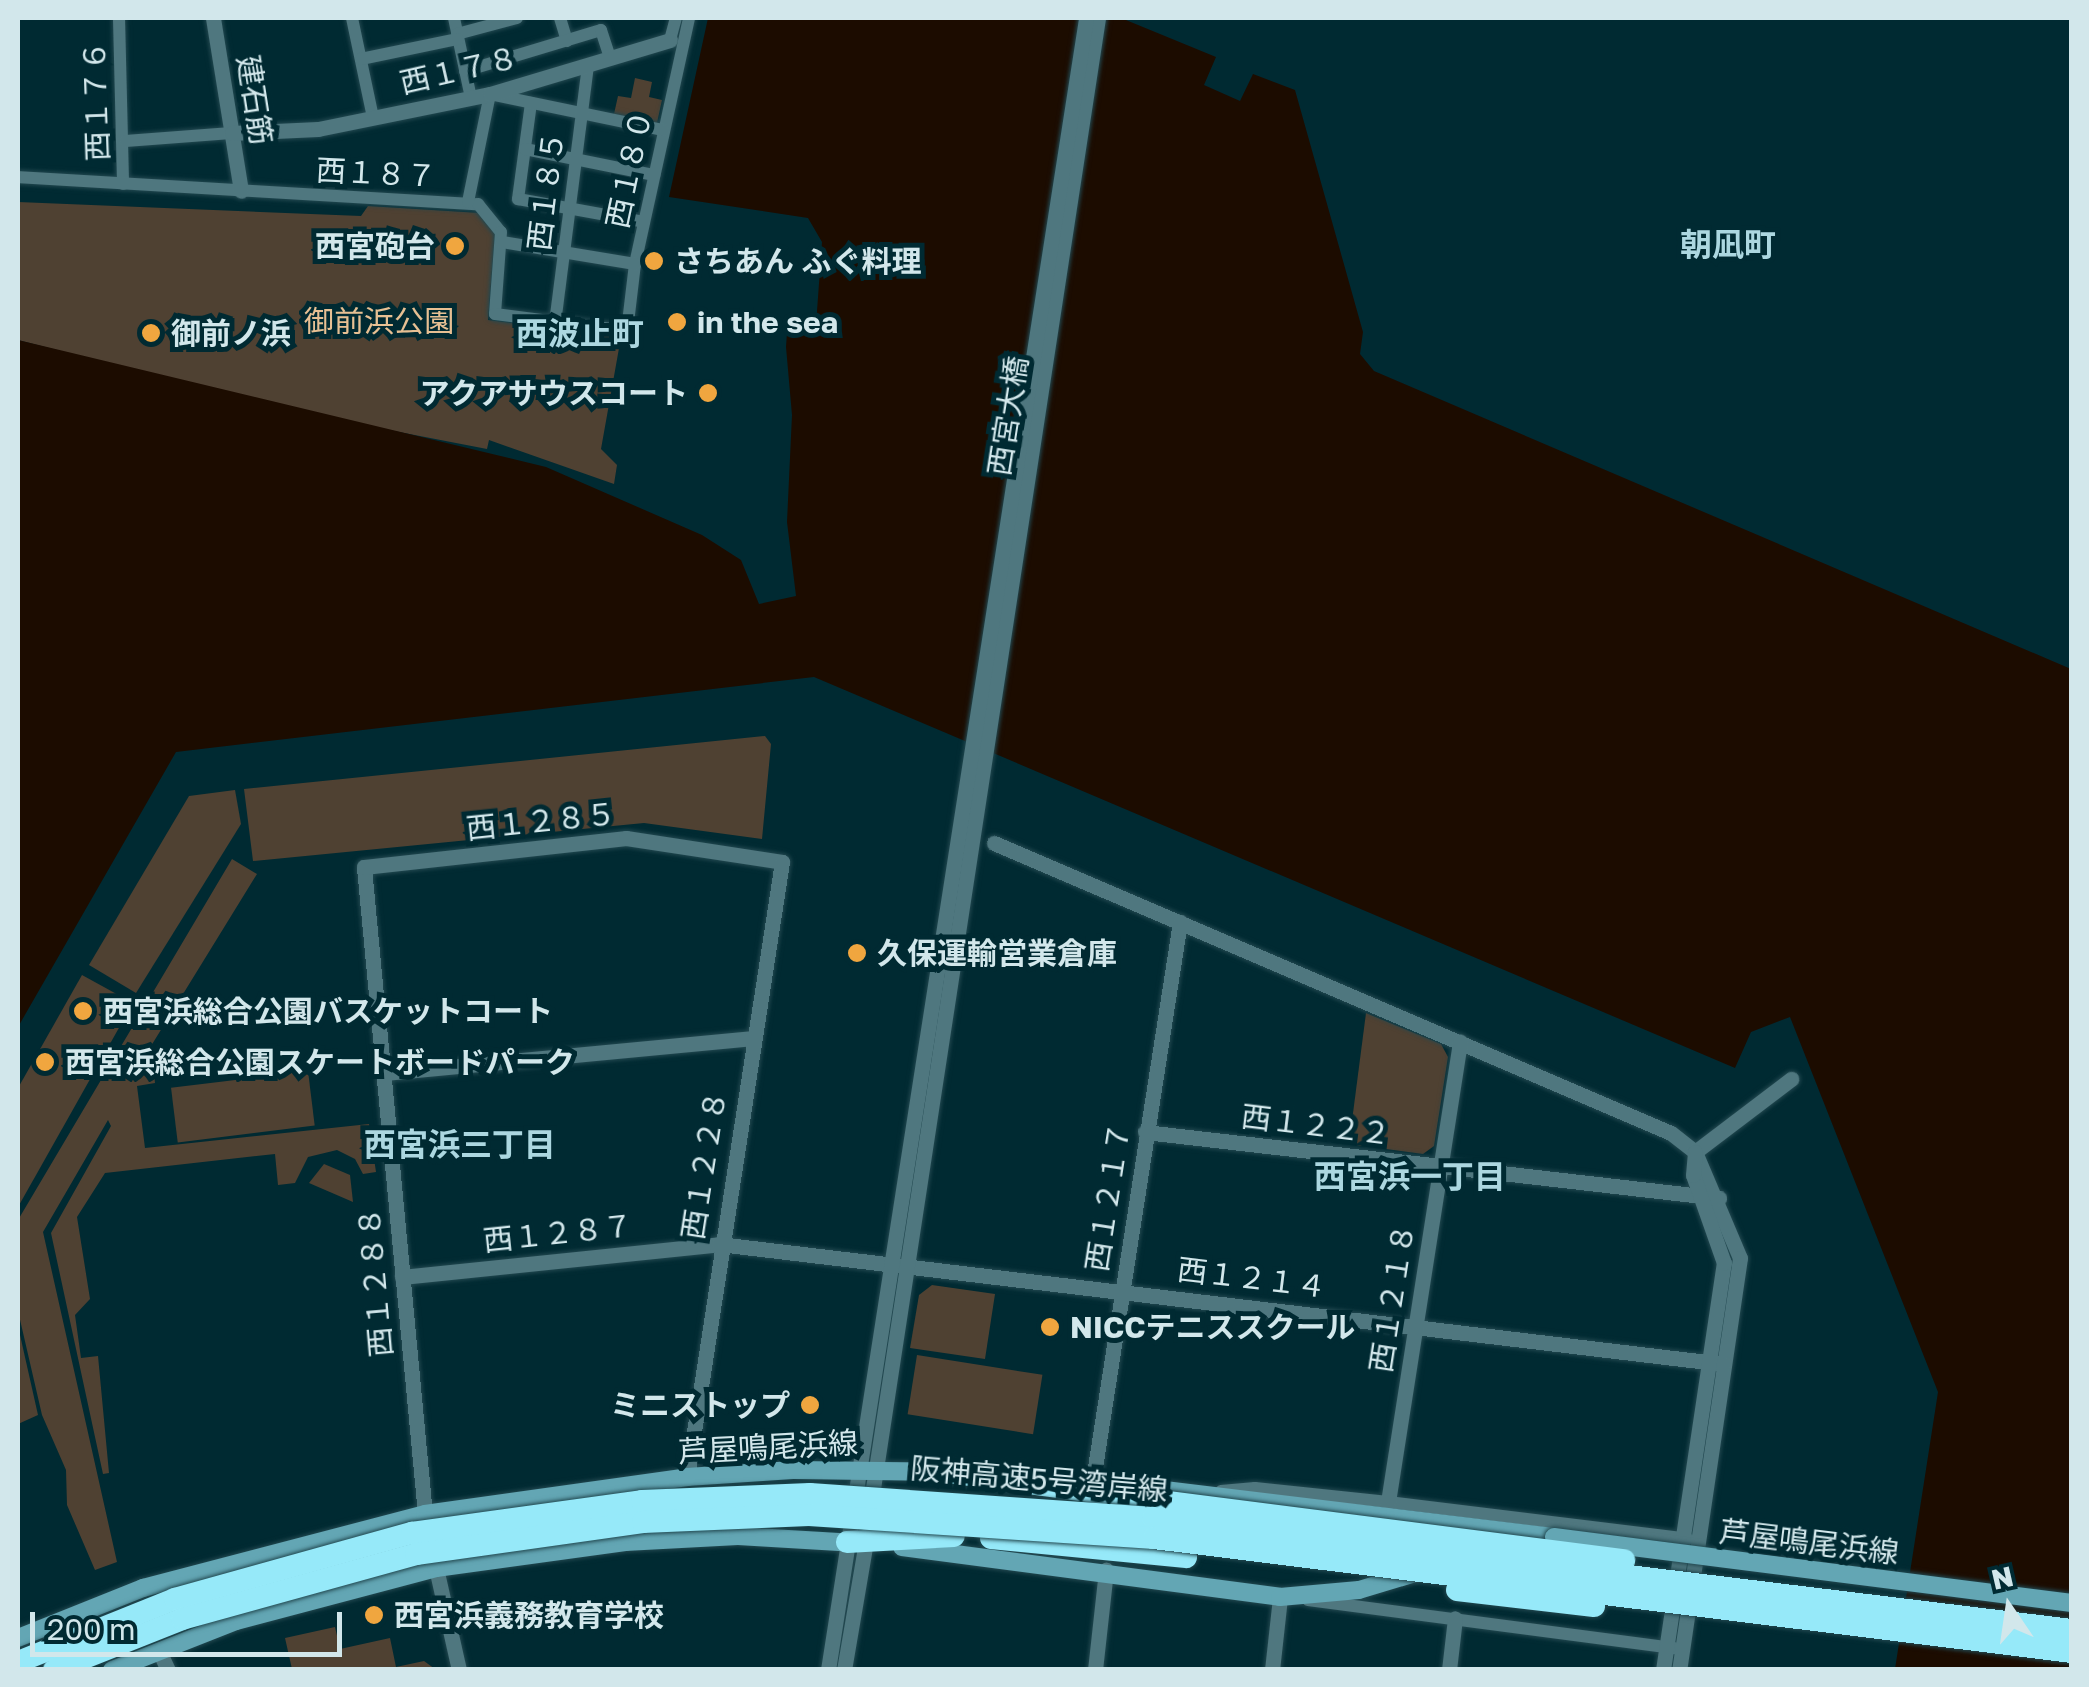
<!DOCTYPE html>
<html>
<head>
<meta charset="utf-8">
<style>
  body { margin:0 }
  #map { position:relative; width:2089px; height:1687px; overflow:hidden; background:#002a32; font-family:"Golos Text","Noto Sans JP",sans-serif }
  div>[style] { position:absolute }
  .green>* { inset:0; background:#4f4132; transform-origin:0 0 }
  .water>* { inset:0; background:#1c0c00 }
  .roads { filter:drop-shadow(0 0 2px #224850) drop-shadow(0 0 2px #224850) }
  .minor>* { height:12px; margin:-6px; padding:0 6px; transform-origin:6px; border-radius:6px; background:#4f777f }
  .tertiary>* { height:15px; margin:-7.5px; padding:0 7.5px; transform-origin:7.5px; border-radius:7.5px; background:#4f777f }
  .secondary>* { height:18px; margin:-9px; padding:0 9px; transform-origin:9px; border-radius:9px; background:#63a6b4 }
  .motorway>* { height:22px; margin:-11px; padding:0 11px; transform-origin:11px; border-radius:11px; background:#96e9f9 }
  .bridges { filter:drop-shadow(0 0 2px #224850) drop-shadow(0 0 2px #224850) }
  .secondary-bridge>* { height:18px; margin:-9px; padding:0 9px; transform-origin:9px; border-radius:9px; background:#63a6b4 }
  .motorway-bridge>* { height:22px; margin:-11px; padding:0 11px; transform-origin:11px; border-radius:11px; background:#96e9f9 }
  .dots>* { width:28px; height:28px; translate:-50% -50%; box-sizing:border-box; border:5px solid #002a32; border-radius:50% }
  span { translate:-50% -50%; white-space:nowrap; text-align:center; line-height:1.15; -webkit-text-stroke:10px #002a32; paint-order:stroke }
  .street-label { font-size:30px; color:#d2e7eb }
  .poi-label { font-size:30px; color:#d2e7eb; font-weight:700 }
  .right { translate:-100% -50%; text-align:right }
  .left { translate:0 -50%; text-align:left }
  .park-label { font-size:30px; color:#e7c093 }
  .neighbourhood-label { font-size:32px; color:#acd7e0; font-weight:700 }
  .frame { position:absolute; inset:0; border:20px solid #d2e7eb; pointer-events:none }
  .north { position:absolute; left:1959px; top:1557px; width:100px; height:100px; -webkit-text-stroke:8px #002a32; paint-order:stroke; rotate:347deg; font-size:28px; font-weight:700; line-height:40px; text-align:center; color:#d2e7eb }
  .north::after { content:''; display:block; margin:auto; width:35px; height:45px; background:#d2e7eb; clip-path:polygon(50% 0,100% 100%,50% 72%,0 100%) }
  .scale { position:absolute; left:30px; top:1612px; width:312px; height:45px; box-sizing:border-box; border:5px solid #d2e7eb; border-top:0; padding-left:12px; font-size:30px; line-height:35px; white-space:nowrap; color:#d2e7eb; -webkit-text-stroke:8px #002a32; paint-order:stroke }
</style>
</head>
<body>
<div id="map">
  <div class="green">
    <i style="clip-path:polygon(635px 78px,652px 82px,649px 97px,662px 100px,657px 123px,614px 114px,618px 96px,631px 98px)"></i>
    <i style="clip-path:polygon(18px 202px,361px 216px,368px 206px,480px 213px,495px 233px,488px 320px,621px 337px,601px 449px,617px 465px,614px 484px,489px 440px,487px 449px,301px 413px,18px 340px)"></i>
    <i style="clip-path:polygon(765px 736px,771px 744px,762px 839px,644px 823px,253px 861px,244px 789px)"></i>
    <i style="clip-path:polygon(235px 790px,241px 824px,136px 993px,89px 965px,189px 796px)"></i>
    <i style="clip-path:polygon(232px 859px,257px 874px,151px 1046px,155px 1083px,137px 1086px,145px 1148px,369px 1124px,376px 1172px,363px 1174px,355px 1159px,337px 1150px,308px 1157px,295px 1183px,278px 1185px,275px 1154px,105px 1173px,77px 1217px,90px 1299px,75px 1315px,81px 1358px,98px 1356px,109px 1473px,103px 1474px,51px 1233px,111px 1126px,108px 1120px,43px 1232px,117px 1562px,95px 1570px,67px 1505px,66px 1470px,42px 1415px,18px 1311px,18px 1220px)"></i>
    <i style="clip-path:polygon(82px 975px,133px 1003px,18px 1207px,18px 1088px)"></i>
    <i style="clip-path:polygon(1366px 1013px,1441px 1044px,1448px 1057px,1434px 1146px,1423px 1154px,1349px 1144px)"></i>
    <i style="left:308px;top:1071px;width:55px;height:138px;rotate:83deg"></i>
    <i style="clip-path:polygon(324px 1164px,350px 1175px,353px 1202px,309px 1183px)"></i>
    <i style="clip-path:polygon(932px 1285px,995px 1294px,985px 1359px,910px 1348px,919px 1295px)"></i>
    <i style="clip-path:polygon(18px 1326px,38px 1415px,18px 1424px)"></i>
    <i style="left:917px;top:1355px;width:127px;height:60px;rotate:9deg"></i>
    <i style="clip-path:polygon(335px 1627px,340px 1649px,390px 1638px,396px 1667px,424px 1661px,435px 1669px,292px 1669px,285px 1638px)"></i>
  </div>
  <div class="water">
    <i style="clip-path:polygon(708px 18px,1121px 18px,1216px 57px,1204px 85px,1240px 101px,1253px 74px,1295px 90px,1363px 332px,1360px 354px,1374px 371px,2071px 669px,2071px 1669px,1895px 1669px,1938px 1392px,1790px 1017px,1751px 1032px,1735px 1068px,814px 677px,176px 752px,18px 1027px,18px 340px,546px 467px,702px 535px,741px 560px,759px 604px,796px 596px,787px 522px,792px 415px,786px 347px,787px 333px,816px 325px,822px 242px,808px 218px,669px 197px)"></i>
  </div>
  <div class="roads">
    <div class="minor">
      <i style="left:119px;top:18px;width:166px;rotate:88.6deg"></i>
      <i style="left:352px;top:18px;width:102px;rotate:78.1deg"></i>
      <i style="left:454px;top:18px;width:82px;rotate:78deg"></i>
      <i style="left:560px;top:18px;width:24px;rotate:73deg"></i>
      <i style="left:457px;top:34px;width:62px;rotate:-14.9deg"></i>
      <i style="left:670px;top:40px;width:23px;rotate:-75deg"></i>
      <i style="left:361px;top:59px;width:99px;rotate:-11.7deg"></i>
      <i style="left:465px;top:71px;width:142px;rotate:-16.8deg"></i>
      <i style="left:601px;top:30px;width:29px;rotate:72deg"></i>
      <i style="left:531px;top:103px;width:97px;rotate:97.7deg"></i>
      <i style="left:518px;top:199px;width:128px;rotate:10.3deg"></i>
      <i style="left:125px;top:141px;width:107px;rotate:-4.3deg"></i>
      <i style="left:525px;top:149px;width:132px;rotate:11.4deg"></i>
      <i style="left:18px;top:177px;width:461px;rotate:3.4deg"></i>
      <i style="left:478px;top:204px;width:36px;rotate:51deg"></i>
      <i style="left:501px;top:232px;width:82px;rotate:94.2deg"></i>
      <i style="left:495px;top:314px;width:133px;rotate:7.3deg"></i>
      <i style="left:627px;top:331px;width:67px;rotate:-83.2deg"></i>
      <i style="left:635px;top:264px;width:252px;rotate:-77.6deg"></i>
      <i style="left:468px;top:202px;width:110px;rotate:-78.5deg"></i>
      <i style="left:490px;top:94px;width:176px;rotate:11.8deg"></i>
      <i style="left:502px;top:242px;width:135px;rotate:9.4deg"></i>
      <i style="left:555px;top:323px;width:260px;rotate:-82.7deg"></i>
      <i style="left:1221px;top:1491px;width:34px;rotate:-5deg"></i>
      <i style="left:1255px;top:1488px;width:134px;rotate:6deg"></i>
      <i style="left:1388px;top:1502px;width:302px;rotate:7deg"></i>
      <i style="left:1308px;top:1600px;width:370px;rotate:7.5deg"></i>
    </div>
    <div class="tertiary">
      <i style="left:213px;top:18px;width:175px;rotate:80.8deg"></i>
      <i style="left:232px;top:133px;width:86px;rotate:-2.7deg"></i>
      <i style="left:318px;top:129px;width:176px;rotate:-11.5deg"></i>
      <i style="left:490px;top:94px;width:188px;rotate:-16.7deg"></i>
      <i style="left:994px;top:843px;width:736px;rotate:23.19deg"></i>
      <i style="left:1671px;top:1133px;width:31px;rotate:38deg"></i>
      <i style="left:1695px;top:1152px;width:115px;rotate:67deg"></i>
      <i style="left:1740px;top:1258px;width:416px;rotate:98.4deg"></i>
      <i style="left:384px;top:1073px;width:369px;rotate:-5.4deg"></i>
      <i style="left:1145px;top:1132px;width:578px;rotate:6.56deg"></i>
      <i style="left:1695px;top:1152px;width:121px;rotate:-37.2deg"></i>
      <i style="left:402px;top:1277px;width:319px;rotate:-5.9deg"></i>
      <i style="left:719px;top:1244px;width:1012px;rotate:6.81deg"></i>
      <i style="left:1093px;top:1480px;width:565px;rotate:-81.14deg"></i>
      <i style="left:1388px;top:1502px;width:466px;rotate:-81.1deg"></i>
      <i style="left:870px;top:1508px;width:1507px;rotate:-81.3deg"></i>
      <i style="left:425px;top:1514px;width:650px;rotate:-95.39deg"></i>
      <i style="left:364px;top:867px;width:264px;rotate:-6.3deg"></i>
      <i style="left:626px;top:838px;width:158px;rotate:8.7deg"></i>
      <i style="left:782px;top:862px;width:622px;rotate:98.78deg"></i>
      <i style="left:436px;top:1568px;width:105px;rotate:77.3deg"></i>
      <i style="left:160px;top:1653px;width:19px;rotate:65deg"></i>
      <i style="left:828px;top:1670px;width:1672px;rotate:-81.12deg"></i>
      <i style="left:844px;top:1670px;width:137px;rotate:-80.3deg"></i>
      <i style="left:1095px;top:1670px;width:101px;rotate:-83.7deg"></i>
      <i style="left:1272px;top:1670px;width:73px;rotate:-83.7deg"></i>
      <i style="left:1449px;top:1670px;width:52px;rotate:-83.4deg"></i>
      <i style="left:1663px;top:1670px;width:412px;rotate:-81.5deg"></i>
      <i style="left:1724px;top:1263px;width:93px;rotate:-109.4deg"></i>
      <i style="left:1693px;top:1175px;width:23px;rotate:-85deg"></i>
    </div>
    <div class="secondary">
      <i style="left:1066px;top:1478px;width:492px;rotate:6.9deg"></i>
      <i style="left:902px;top:1547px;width:381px;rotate:7.5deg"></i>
      <i style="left:1280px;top:1597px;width:79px;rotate:-5.1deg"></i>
      <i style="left:1359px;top:1590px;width:59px;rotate:-16.9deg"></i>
      <i style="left:18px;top:1638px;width:135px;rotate:-21.8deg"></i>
      <i style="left:143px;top:1588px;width:292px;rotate:-14.7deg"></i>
      <i style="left:425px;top:1514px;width:265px;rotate:-8deg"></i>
      <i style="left:687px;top:1477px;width:106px;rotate:-3.8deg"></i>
      <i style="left:793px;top:1470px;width:157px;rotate:0.7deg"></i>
      <i style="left:112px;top:1670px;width:133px;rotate:-21.6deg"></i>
      <i style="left:236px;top:1621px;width:207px;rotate:-14.8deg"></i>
      <i style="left:436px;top:1568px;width:191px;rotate:-7.8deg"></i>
      <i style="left:625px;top:1542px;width:113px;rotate:-3deg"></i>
      <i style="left:738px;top:1536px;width:118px;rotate:3.4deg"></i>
    </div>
    <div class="motorway">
      <i style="left:941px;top:1471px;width:222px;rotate:7.8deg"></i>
      <i style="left:991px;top:1538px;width:196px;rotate:5.6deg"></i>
      <i style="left:847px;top:1542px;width:107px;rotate:-3.2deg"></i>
    </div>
  </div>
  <div class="bridges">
    <div class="secondary-bridge">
      <i style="left:1554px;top:1537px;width:522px;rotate:7.26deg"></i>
    </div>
    <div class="motorway-bridge">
      <i style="left:1161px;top:1501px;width:467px;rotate:7.3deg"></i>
      <i style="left:1457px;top:1590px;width:138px;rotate:6.7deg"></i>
      <i style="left:18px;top:1662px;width:169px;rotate:-21.9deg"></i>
      <i style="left:175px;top:1599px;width:246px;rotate:-15.6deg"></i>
      <i style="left:412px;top:1533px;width:232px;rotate:-7.9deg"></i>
      <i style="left:642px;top:1501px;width:168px;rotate:-2.4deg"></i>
      <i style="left:810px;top:1494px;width:344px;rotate:4deg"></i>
      <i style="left:1153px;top:1518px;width:926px;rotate:6.95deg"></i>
      <i style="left:54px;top:1670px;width:138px;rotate:-21.7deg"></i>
      <i style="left:182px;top:1619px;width:243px;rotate:-15.5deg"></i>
      <i style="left:416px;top:1554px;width:229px;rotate:-8deg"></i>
      <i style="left:643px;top:1522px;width:166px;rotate:-2.4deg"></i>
      <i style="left:809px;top:1515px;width:346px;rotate:3.8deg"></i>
      <i style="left:1154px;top:1538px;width:925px;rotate:7.08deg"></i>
    </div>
  </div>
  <div class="dots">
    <i style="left:455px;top:246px;background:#f0a63f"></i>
    <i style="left:654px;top:261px;background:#f0a63f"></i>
    <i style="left:677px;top:322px;background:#f0a63f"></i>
    <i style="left:151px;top:333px;background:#f0a63f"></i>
    <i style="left:708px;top:393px;background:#f0a63f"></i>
    <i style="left:857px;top:953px;background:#f0a63f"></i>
    <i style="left:83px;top:1011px;background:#f0a63f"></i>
    <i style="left:45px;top:1062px;background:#f0a63f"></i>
    <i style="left:1050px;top:1327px;background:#f0a63f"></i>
    <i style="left:810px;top:1405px;background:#f0a63f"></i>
    <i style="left:374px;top:1615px;background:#f0a63f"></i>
  </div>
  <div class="street-label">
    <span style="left:459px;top:70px;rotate:-13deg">西１７８</span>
    <span style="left:255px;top:100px;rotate:81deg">建石筋</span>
    <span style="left:96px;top:101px;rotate:-92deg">西１７６</span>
    <span style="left:629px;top:169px;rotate:-78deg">西１８０</span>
    <span style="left:376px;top:173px;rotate:3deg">西１８７</span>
    <span style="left:546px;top:191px;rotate:-83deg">西１８５</span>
    <span style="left:1008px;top:416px;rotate:-81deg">西宮大橋</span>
    <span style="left:541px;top:821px;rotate:-6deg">西１２８５</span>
    <span style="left:1316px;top:1125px;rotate:7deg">西１２２２</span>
    <span style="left:704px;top:1165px;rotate:-81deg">西１２２８</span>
    <span style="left:1108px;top:1197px;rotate:-81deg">西１２１７</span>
    <span style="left:558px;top:1233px;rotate:-6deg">西１２８７</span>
    <span style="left:1252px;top:1278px;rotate:7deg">西１２１４</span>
    <span style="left:375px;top:1282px;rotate:-95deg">西１２８８</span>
    <span style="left:1392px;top:1298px;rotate:-81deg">西１２１８</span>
    <span style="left:768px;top:1447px;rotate:-3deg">芦屋鳴尾浜線</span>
    <span style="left:1039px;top:1479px;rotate:5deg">阪神高速5号湾岸線</span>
    <span style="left:1809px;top:1542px;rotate:7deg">芦屋鳴尾浜線</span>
  </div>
  <div class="poi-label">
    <span class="right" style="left:435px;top:246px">西宮砲台</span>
    <span class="left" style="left:674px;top:261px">さちあん ふぐ料理</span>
    <span class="left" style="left:697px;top:322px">in the sea</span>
    <span class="left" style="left:171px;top:333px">御前ノ浜</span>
    <span class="right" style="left:688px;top:393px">アクアサウスコート</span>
    <span class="left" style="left:877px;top:953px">久保運輸営業倉庫</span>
    <span class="left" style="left:103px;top:1011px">西宮浜総合公園バスケットコート</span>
    <span class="left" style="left:65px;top:1062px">西宮浜総合公園スケートボードパーク</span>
    <span class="left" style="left:1070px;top:1327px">NICCテニススクール</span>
    <span class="right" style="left:790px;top:1405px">ミニストップ</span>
    <span class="left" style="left:394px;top:1615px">西宮浜義務教育学校</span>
  </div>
  <div class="park-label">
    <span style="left:379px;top:321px">御前浜公園</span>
  </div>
  <div class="neighbourhood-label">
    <span style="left:1728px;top:244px">朝凪町</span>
    <span style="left:580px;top:333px">西波止町</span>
    <span style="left:460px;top:1144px">西宮浜三丁目</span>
    <span style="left:1410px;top:1176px">西宮浜一丁目</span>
  </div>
  <div class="frame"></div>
  <div class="north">N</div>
  <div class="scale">200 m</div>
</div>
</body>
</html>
